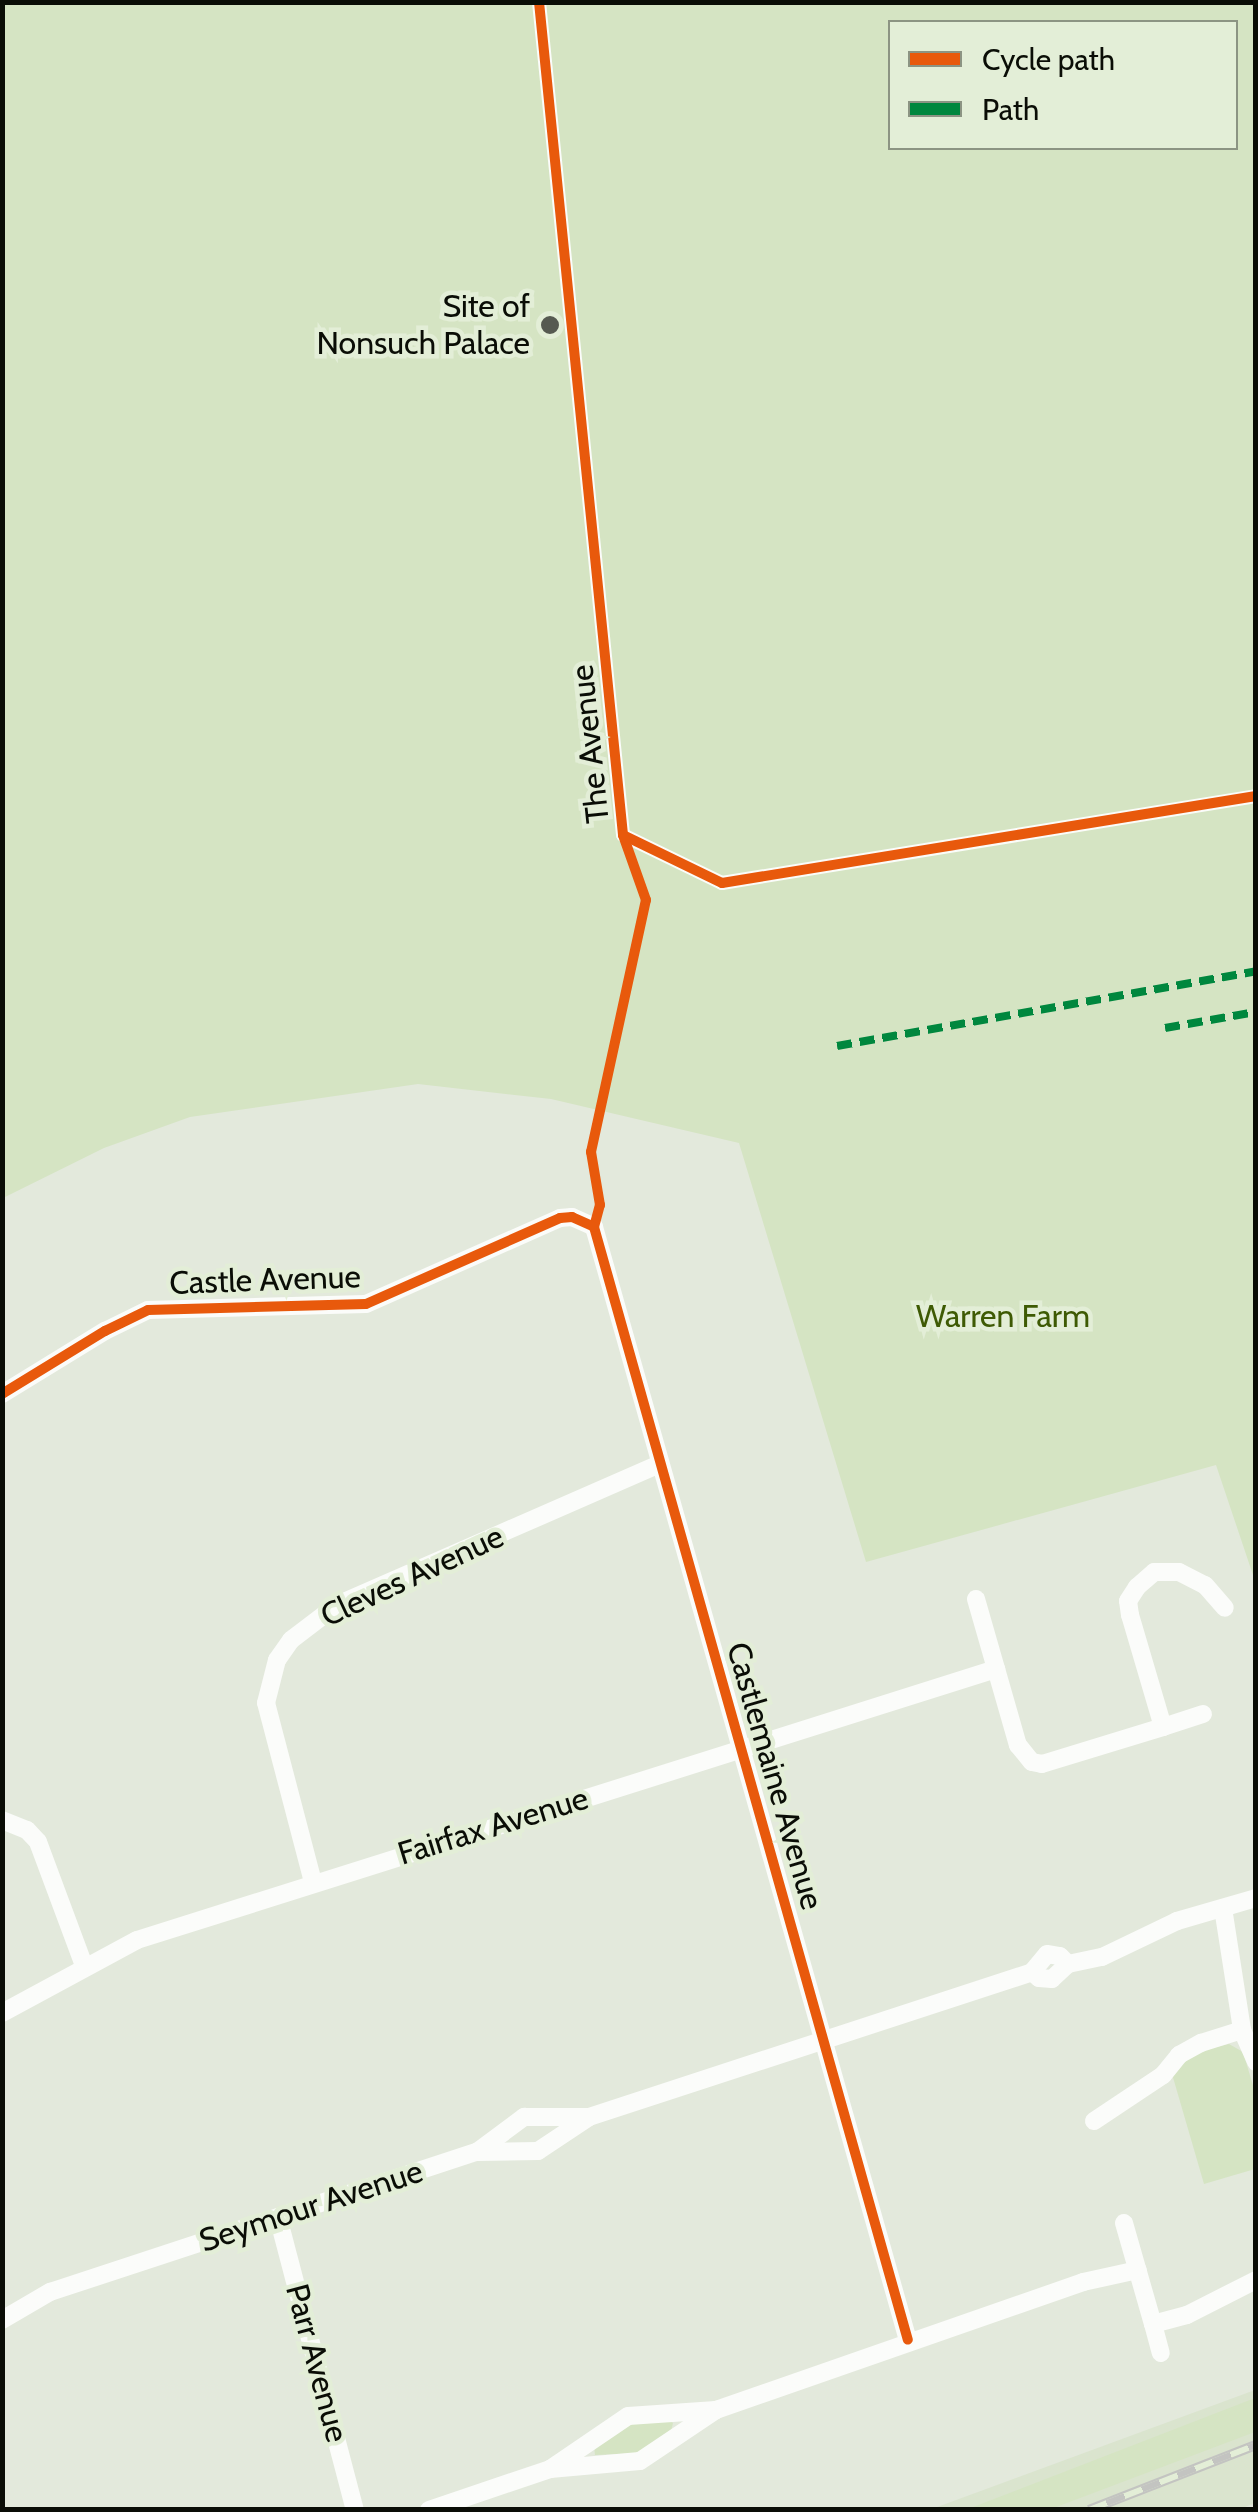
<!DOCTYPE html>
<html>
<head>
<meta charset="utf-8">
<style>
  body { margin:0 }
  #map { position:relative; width:1258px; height:2512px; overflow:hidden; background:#e3e9dc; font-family:Cabin,sans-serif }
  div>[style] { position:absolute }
  .built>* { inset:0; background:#dae4ce }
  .green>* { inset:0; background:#d5e4c3 }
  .pedestrian>* { height:14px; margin:-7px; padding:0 7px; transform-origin:7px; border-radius:7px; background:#fbfcfa }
  .minor>* { height:18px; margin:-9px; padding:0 9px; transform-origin:9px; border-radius:9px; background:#fbfcfa }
  .rail>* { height:10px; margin-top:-5px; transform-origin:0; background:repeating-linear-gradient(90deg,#e3eed7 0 19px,#c3c4c1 0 38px); box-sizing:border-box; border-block:2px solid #c3c4c1 }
  .quiet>* { height:8px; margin-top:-4px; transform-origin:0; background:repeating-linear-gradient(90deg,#00873e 0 15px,transparent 0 23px) }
  .cycleway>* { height:10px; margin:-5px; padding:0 5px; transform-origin:5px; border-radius:5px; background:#e8590c }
  .dots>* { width:28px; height:28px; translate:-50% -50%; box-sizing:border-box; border:5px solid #e3eed7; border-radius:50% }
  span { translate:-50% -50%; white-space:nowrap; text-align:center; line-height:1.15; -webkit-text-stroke:9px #e3eed7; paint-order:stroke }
  .poi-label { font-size:32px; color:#0a0d06 }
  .right { translate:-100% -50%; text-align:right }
  .street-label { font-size:32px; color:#0a0d06 }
  .park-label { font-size:32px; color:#3e5a04 }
  .frame { position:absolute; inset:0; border:5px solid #0a0d06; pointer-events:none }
  .legend { position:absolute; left:888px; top:20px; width:350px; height:130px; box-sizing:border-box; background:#e3eed7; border:2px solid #8c9483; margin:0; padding:12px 18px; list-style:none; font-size:30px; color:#0a0d06 }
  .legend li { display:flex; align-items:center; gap:20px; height:50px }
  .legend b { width:50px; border:2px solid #8c9483 }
</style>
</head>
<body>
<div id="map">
  <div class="built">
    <i style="clip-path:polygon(1255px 2390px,1255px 2503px,1240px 2509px,929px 2510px)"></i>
  </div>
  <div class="green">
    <i style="clip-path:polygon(evenodd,3px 3px,1255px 3px,1255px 1581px,1216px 1465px,866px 1562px,739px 1143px,551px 1099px,418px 1084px,190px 1117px,104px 1148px,3px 1198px,3px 3px,890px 22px,1236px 22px,1236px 148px,890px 148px,890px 22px)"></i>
    <i style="clip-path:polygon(1229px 2044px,1243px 2052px,1255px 2092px,1255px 2169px,1204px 2184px,1172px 2074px,1176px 2066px,1204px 2050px)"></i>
    <i style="clip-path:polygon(1255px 2398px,1255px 2432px,1051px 2509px,968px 2509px)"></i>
    <i style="clip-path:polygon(667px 2419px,673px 2423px,671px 2431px,641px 2453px,595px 2455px,594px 2446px,627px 2423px)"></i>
  </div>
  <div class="pedestrian">
    <i style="left:539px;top:2px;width:837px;rotate:84.24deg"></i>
    <i style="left:623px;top:835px;width:110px;rotate:25.9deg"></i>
    <i style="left:722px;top:883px;width:541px;rotate:-9.25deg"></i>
  </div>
  <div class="minor">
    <i style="left:2px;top:1394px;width:121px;rotate:-31.5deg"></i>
    <i style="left:105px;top:1331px;width:48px;rotate:-26deg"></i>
    <i style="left:148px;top:1310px;width:218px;rotate:-1.6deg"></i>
    <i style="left:366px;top:1304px;width:212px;rotate:-23.9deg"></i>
    <i style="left:560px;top:1218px;width:12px;rotate:-5deg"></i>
    <i style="left:572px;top:1217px;width:24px;rotate:24deg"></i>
    <i style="left:594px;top:1227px;width:1156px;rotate:74.25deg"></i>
    <i style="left:976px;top:1599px;width:152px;rotate:74deg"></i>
    <i style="left:1018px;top:1745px;width:22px;rotate:51deg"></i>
    <i style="left:1032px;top:1762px;width:10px;rotate:11deg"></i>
    <i style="left:1042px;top:1764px;width:127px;rotate:-17deg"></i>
    <i style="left:1163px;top:1727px;width:117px;rotate:-106.4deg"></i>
    <i style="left:1130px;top:1615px;width:14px;rotate:-98deg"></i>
    <i style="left:1128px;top:1601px;width:17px;rotate:-57deg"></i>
    <i style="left:1137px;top:1587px;width:23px;rotate:-41deg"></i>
    <i style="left:1154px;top:1572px;width:25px"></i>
    <i style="left:1179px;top:1572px;width:29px;rotate:27deg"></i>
    <i style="left:1205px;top:1585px;width:30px;rotate:49deg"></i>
    <i style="left:1163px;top:1727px;width:42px;rotate:-18deg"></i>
    <i style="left:2px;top:1820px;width:27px;rotate:22deg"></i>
    <i style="left:27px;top:1830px;width:16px;rotate:47deg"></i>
    <i style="left:38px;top:1842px;width:132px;rotate:69.6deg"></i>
    <i style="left:313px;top:1882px;width:185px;rotate:-104.7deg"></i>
    <i style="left:266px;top:1703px;width:44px;rotate:-75.7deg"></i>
    <i style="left:277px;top:1660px;width:24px;rotate:-55deg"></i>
    <i style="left:291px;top:1640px;width:58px;rotate:-37.3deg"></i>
    <i style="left:337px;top:1605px;width:352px;rotate:-23.6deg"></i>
    <i style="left:1223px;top:1908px;width:123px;rotate:81.1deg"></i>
    <i style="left:1242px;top:2030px;width:35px;rotate:66deg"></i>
    <i style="left:1068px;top:1964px;width:35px;rotate:-12deg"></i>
    <i style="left:1102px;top:1957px;width:83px;rotate:-25.6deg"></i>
    <i style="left:1177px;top:1921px;width:82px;rotate:-16.2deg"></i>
    <i style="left:2px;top:2013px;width:153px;rotate:-28.4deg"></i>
    <i style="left:137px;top:1940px;width:901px;rotate:-17.51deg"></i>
    <i style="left:1094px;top:2121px;width:83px;rotate:-33.7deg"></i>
    <i style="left:1163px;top:2075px;width:26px;rotate:-51deg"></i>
    <i style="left:1179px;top:2055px;width:25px;rotate:-29deg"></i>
    <i style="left:1201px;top:2043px;width:43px;rotate:-17.6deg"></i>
    <i style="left:477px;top:2152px;width:61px;rotate:-0.9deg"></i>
    <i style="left:538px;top:2151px;width:61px;rotate:-33.7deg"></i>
    <i style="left:589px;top:2117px;width:466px;rotate:-18.1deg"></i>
    <i style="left:1032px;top:1972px;width:23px;rotate:-50deg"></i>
    <i style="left:1047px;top:1954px;width:13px;rotate:9deg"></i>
    <i style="left:1060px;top:1956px;width:11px;rotate:45deg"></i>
    <i style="left:1068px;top:1964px;width:22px;rotate:137deg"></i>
    <i style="left:1052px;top:1979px;width:13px;rotate:-176deg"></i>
    <i style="left:1039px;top:1978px;width:9px;rotate:-139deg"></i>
    <i style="left:278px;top:2217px;width:303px;rotate:75.3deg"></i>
    <i style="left:1124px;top:2223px;width:105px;rotate:74deg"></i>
    <i style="left:1153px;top:2324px;width:35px;rotate:-15deg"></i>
    <i style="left:1187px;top:2315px;width:77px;rotate:-26.9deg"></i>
    <i style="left:2px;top:2320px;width:56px;rotate:-30.3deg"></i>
    <i style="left:50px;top:2292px;width:449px;rotate:-18.2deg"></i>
    <i style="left:477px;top:2152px;width:59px;rotate:-36.7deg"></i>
    <i style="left:524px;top:2117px;width:65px"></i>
    <i style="left:1153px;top:2324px;width:30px;rotate:75deg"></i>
    <i style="left:716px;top:2410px;width:389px;rotate:-19.2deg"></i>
    <i style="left:1083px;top:2282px;width:56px;rotate:-12.3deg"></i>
    <i style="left:429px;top:2510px;width:128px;rotate:-18.7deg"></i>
    <i style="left:550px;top:2469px;width:90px;rotate:-5.1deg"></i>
    <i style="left:640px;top:2461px;width:92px;rotate:-33.9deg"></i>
    <i style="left:716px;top:2410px;width:88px;rotate:176.1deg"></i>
    <i style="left:628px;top:2416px;width:94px;rotate:145.8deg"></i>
  </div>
  <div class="rail">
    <i style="left:1089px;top:2510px;width:179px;rotate:-21.3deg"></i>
  </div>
  <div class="quiet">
    <i style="left:1165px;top:1028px;width:92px;rotate:-10deg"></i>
    <i style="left:837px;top:1046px;width:426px;rotate:-10.1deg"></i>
  </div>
  <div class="cycleway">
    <i style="left:539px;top:2px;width:837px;rotate:84.24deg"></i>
    <i style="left:623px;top:835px;width:110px;rotate:25.9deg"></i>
    <i style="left:722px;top:883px;width:541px;rotate:-9.25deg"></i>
    <i style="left:594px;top:1227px;width:1156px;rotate:74.25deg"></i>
    <i style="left:594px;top:1227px;width:23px;rotate:-75deg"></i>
    <i style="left:600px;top:1205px;width:54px;rotate:-99.6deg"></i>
    <i style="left:591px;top:1152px;width:258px;rotate:-77.7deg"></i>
    <i style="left:646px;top:900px;width:69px;rotate:-109.5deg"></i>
    <i style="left:2px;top:1394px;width:121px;rotate:-31.5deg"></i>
    <i style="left:105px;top:1331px;width:48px;rotate:-26deg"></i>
    <i style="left:148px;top:1310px;width:218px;rotate:-1.6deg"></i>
    <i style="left:366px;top:1304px;width:212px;rotate:-23.9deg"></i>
    <i style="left:560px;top:1218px;width:12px;rotate:-5deg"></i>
    <i style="left:572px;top:1217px;width:24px;rotate:24deg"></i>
  </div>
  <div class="dots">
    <i style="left:550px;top:325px;background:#565a51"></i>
  </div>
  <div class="poi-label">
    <span class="right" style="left:530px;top:325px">Site of<br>Nonsuch Palace</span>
  </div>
  <div class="street-label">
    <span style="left:590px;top:744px;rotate:-96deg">The Avenue</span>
    <span style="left:265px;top:1280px;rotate:-2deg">Castle Avenue</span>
    <span style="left:412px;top:1576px;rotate:-25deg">Cleves Avenue</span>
    <span style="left:775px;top:1776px;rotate:74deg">Castlemaine Avenue</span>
    <span style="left:493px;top:1826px;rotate:-17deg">Fairfax Avenue</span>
    <span style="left:311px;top:2206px;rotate:-18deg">Seymour Avenue</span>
    <span style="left:317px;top:2363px;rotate:75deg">Parr Avenue</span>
  </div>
  <div class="park-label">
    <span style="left:1003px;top:1316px">Warren Farm</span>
  </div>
  <div class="frame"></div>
  <ul class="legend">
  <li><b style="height:12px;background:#e8590c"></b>Cycle path</li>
  <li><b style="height:12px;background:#00873e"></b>Path</li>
  </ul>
</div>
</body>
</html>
